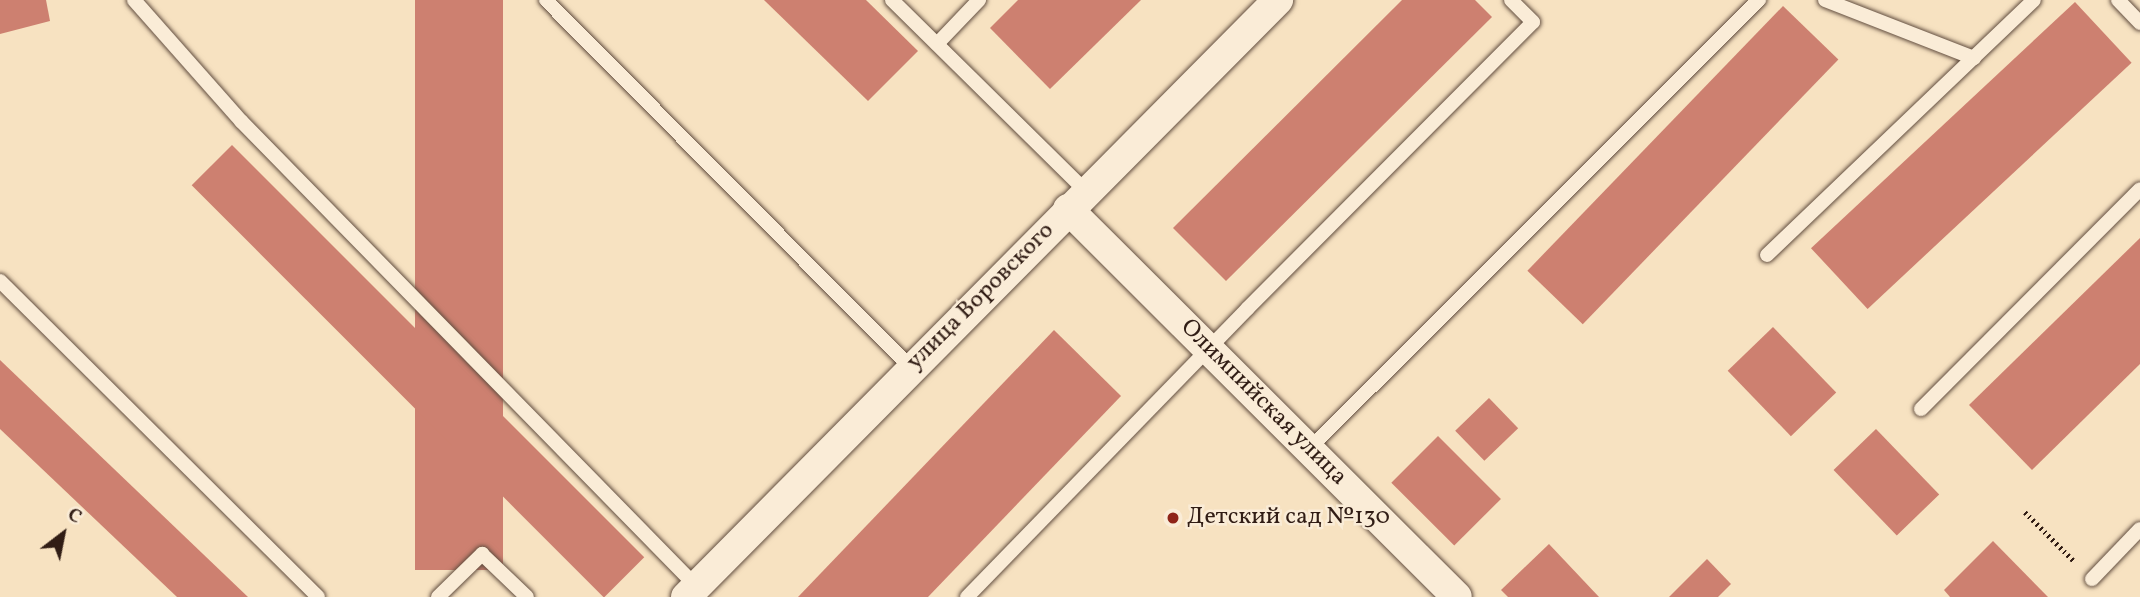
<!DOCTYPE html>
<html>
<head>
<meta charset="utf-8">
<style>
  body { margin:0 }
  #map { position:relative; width:2140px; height:597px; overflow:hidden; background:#f7e2c1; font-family:Vollkorn,serif }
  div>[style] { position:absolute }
  .building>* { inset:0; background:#cd8070; transform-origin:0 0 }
  .path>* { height:4.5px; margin-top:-2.25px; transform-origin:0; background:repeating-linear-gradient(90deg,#311d15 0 2px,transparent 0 5.5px) }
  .roads { filter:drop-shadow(0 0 2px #624e40) drop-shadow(0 0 2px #624e40) }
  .service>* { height:14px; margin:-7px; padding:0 7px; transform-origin:7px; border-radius:7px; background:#faecd7 }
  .minor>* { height:30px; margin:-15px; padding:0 15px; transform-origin:15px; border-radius:15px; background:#faecd7 }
  .dots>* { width:19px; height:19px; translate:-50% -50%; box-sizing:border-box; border:4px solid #faecd7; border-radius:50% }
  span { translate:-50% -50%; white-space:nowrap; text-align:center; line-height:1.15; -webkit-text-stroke:5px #faecd7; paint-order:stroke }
  .street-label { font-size:24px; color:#311d15 }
  .poi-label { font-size:24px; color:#311d15 }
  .left { translate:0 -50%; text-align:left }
  .north { position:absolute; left:28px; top:499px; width:70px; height:70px; -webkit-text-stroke:5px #faecd7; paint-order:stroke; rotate:32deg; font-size:19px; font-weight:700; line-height:28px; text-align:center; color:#311d15 }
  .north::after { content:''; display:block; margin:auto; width:24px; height:32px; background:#311d15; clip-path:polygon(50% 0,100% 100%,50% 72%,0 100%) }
</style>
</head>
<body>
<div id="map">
  <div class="building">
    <i style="clip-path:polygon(0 0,46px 0,50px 21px,0 34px)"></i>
    <i style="left:415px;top:0;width:88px;height:570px"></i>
    <i style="clip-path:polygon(764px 0,866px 0,918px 51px,868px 101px)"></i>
    <i style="clip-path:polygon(1018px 0,1141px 0,1050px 89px,990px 28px)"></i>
    <i style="clip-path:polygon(1402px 0,1475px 0,1492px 17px,1226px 281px,1173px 228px)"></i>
    <i style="left:2075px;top:2px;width:83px;height:361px;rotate:47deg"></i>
    <i style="left:1783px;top:6px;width:77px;height:368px;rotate:44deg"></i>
    <i style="left:232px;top:145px;width:583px;height:57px;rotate:45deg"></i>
    <i style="clip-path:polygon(2140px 238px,2140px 364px,2032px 470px,1969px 405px)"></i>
    <i style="left:1773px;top:327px;width:91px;height:63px;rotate:46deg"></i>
    <i style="clip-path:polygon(1054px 330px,1121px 396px,928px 597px,798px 597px)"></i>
    <i style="clip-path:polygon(0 360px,248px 597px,177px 597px,0 429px)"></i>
    <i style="left:1489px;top:398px;width:42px;height:47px;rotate:46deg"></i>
    <i style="left:1876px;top:429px;width:91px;height:59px;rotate:46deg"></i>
    <i style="left:1438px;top:436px;width:89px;height:66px;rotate:45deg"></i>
    <i style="clip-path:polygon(1993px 541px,2048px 597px,1950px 597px,1944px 590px)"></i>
    <i style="clip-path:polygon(1549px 544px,1599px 597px,1508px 597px,1501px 590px)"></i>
    <i style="clip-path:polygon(1707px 559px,1731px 584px,1718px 597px,1669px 597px)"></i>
  </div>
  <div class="path">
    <i style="left:2025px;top:512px;width:71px;rotate:45deg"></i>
  </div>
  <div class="roads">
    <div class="service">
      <i style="left:134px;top:0;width:162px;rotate:48.5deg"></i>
      <i style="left:241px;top:121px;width:651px;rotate:45.62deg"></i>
      <i style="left:546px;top:0;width:518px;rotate:45.23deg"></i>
      <i style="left:892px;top:0;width:272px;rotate:44.6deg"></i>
      <i style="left:1825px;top:0;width:160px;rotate:21.3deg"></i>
      <i style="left:2118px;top:0;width:32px;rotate:46deg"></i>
      <i style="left:937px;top:44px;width:61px;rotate:-46.3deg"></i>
      <i style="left:1767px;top:255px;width:369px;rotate:-43.7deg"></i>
      <i style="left:0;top:281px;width:448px;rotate:44.8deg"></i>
      <i style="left:1921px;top:409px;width:310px;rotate:-45.1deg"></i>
      <i style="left:1309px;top:449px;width:636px;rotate:-44.94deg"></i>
      <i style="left:2092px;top:579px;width:69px;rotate:-46.2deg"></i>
      <i style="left:438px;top:597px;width:62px;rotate:-44.3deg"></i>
      <i style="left:482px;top:554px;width:62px;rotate:43.7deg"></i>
      <i style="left:967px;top:597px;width:402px;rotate:-45.8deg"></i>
      <i style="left:1247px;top:309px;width:405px;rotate:-45.1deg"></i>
      <i style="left:1533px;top:22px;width:31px;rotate:-135deg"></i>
    </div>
    <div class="minor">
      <i style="left:1068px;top:209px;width:549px;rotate:44.93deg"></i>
      <i style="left:686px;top:597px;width:841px;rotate:-45.24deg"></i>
    </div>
  </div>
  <div class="dots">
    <i style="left:1173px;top:518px;background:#8f2418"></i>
  </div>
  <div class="street-label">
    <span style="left:981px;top:297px;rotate:-45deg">улица Воровского</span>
    <span style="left:1263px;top:403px;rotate:45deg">Олимпийская улица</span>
  </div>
  <div class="poi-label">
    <span class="left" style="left:1187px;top:518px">Детский сад №130</span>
  </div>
  <div class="north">С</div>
</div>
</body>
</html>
